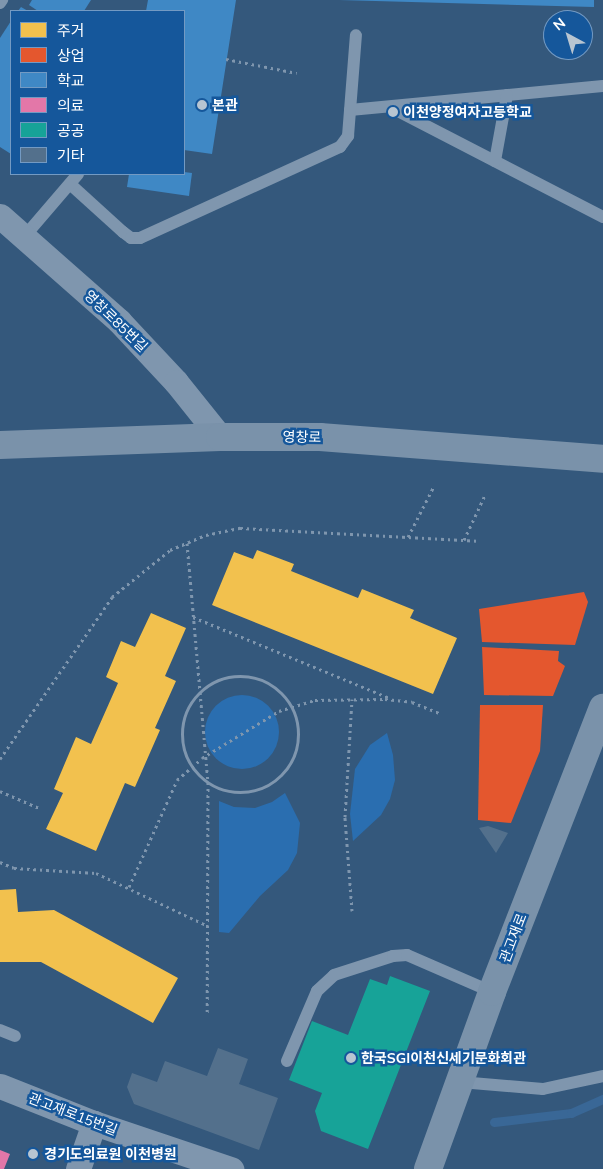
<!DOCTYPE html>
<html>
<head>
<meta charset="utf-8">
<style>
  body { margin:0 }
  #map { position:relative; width:603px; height:1169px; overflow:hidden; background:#34587c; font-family:Mulish,"Noto Sans KR",sans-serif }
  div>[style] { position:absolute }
  .green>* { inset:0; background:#2a6eb0 }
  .round { border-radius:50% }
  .homes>* { inset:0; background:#f2c14e }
  .shops>* { inset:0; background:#e4572e }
  .schools>* { inset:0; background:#3f88c5 }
  .health>* { inset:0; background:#e377a8 }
  .public>* { inset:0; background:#17a398 }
  .stream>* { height:9px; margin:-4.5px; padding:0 4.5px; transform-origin:4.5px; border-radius:4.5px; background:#396796 }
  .building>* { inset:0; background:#53708c }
  .path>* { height:3px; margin-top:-1.5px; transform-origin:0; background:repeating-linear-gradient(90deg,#7f96ae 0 2.5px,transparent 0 6.5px) }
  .path>.ring { margin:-1.5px; padding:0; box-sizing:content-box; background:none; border:3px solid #7f96ae; border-radius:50% }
  .lane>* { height:12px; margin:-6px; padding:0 6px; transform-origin:6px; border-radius:6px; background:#7f96ae }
  .street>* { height:25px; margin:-12.5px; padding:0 12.5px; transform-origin:12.5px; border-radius:12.5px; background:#7f96ae }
  .secondary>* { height:28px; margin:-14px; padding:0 14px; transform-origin:14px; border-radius:14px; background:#7a92aa }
  .dots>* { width:14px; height:14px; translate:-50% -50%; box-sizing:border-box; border:2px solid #15579b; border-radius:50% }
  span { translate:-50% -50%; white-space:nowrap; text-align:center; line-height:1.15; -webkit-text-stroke:5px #15579b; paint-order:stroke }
  .poi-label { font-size:14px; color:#fff; font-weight:700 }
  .left { translate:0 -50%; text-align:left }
  .street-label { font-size:14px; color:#fff }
  .legend { position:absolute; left:10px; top:10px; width:175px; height:165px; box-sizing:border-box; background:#15579b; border:1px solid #739ac3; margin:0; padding:6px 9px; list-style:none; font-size:15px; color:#fff }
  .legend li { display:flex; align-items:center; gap:10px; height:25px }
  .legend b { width:25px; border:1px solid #739ac3 }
  .north { position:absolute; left:543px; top:10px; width:50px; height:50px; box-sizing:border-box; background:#15579b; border:1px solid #739ac3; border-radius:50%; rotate:321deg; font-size:14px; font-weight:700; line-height:20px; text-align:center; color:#fff }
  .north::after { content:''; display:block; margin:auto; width:18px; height:22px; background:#b8c5d1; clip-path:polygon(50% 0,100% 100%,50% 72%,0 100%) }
</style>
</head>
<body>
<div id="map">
  <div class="green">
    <i class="round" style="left:205px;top:695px;width:74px;height:74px"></i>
    <i style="clip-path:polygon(387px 733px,393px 755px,395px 780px,390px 799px,381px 815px,353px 841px,350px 814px,355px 769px,370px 745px)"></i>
    <i style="clip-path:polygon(285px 793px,300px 823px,297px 853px,288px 870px,260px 896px,229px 933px,219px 932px,219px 801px,234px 807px,255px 808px,272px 802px)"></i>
  </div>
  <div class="homes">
    <i style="clip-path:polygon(257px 550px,294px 564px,291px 571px,358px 598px,362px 589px,414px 610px,410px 618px,457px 638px,433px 694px,212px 605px,234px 552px,253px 559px)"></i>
    <i style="clip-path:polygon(151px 613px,186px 628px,165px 676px,176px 681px,155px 728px,160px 730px,135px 787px,125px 783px,96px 851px,46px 829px,63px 793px,54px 789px,76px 737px,91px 744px,118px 683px,106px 677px,121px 641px,135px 647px)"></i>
    <i style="clip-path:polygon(16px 889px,18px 912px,54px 910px,178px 978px,153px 1023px,41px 962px,0 962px,0 890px)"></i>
  </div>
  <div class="shops">
    <i style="clip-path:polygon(584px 592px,588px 602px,575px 645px,482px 642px,479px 609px)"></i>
    <i style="clip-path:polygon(482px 647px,559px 651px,558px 661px,565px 666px,553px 696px,484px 695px)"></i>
    <i style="clip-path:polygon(480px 705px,543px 705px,540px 751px,511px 823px,478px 820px)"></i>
  </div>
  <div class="schools">
    <i style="clip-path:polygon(32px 0,91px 0,84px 11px,38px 11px,29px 5px)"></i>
    <i style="clip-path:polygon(148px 0,236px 0,212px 154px,184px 150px,184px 11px,146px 11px)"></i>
    <i style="clip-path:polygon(339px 0,594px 0,594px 7px)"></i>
    <i style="clip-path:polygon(21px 7px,28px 11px,18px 11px)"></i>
    <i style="clip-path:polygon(11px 21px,11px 154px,0 147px,0 38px)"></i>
    <i style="clip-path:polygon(184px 172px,192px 173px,189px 196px,127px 187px,129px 174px)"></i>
  </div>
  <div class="health">
    <i style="clip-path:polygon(0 1150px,10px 1154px,4px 1169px,0 1169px)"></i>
  </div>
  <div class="public">
    <i style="clip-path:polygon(390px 976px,430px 991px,368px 1149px,321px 1131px,315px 1111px,322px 1093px,289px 1080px,312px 1021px,348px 1035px,370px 979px,387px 985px)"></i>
  </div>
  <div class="stream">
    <i style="left:494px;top:1122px;width:78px;rotate:-6.7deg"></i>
    <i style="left:571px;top:1113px;width:35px;rotate:-24deg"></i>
  </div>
  <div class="building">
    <i style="clip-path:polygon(488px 826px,508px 833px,496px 853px,479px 828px)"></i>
    <i style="clip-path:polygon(218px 1048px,248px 1059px,239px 1084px,278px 1098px,259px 1150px,134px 1104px,127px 1087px,132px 1073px,157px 1082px,165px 1061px,207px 1076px)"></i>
  </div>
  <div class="path">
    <i style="left:226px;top:59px;width:72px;rotate:11.2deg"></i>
    <i style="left:408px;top:537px;width:55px;rotate:-63deg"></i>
    <i style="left:464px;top:540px;width:50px;rotate:-65deg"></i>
    <i style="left:187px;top:543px;width:240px;rotate:85deg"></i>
    <i style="left:208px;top:782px;width:232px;rotate:90.2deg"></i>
    <i style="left:193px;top:617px;width:213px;rotate:22.4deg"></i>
    <i class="ring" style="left:182px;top:676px;width:113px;height:113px"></i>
    <i style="left:0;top:759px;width:197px;rotate:-55.3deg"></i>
    <i style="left:112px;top:597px;width:75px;rotate:-39deg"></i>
    <i style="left:170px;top:550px;width:39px;rotate:-23deg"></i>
    <i style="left:206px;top:535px;width:35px;rotate:-12deg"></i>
    <i style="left:240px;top:528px;width:237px;rotate:3.1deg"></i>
    <i style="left:0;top:791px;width:43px;rotate:23.6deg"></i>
    <i style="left:0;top:862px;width:15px;rotate:23deg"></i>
    <i style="left:14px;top:868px;width:82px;rotate:3.5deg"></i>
    <i style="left:96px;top:873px;width:124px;rotate:25.3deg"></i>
    <i style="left:129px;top:887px;width:117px;rotate:-65.8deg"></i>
    <i style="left:177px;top:780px;width:33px;rotate:-41deg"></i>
    <i style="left:202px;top:758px;width:90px;rotate:-31.4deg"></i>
    <i style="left:279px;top:711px;width:38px;rotate:-17deg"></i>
    <i style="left:315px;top:700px;width:70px;rotate:-0.8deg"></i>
    <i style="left:385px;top:699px;width:27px;rotate:6deg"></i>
    <i style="left:412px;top:702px;width:31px;rotate:22deg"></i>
    <i style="left:352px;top:911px;width:94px;rotate:-94.3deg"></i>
    <i style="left:345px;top:817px;width:118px;rotate:-86.6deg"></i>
  </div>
  <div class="lane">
    <i style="left:0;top:3px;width:4px;rotate:-56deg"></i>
    <i style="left:390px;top:107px;width:240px;rotate:27.3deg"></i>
    <i style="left:350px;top:110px;width:254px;rotate:-5.4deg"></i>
    <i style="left:495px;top:161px;width:67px;rotate:-79.7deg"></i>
    <i style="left:70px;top:184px;width:72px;rotate:42.2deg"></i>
    <i style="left:123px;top:232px;width:10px;rotate:37deg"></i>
    <i style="left:131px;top:238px;width:9px"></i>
    <i style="left:140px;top:238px;width:220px;rotate:-24.5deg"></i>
    <i style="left:340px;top:147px;width:14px;rotate:-54deg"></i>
    <i style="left:348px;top:136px;width:101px;rotate:-85.5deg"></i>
    <i style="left:24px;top:237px;width:83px;rotate:-49.4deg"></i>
    <i style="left:0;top:1030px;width:16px;rotate:22deg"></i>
    <i style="left:287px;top:1061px;width:76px;rotate:-66.8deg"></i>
    <i style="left:317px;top:991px;width:23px;rotate:-43deg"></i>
    <i style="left:334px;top:975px;width:62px;rotate:-17.9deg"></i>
    <i style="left:393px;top:956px;width:14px;rotate:-4deg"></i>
    <i style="left:407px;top:955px;width:93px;rotate:23.5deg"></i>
    <i style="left:460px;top:1082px;width:83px;rotate:4.8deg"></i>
    <i style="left:543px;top:1089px;width:61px;rotate:-12.2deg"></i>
  </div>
  <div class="street">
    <i style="left:0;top:216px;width:159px;rotate:41.4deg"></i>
    <i style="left:119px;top:321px;width:83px;rotate:46.9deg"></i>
    <i style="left:176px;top:382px;width:70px;rotate:51.3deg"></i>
    <i style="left:0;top:1086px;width:101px;rotate:21.5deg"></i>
    <i style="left:94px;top:1123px;width:145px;rotate:18.6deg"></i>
    <i style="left:78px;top:1169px;width:49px;rotate:-70.8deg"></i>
  </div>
  <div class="secondary">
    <i style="left:0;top:445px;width:220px;rotate:-2.1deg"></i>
    <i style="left:220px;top:437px;width:100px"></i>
    <i style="left:320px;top:437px;width:284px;rotate:4.4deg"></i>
    <i style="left:428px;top:1169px;width:188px;rotate:-70.1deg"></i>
    <i style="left:492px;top:992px;width:305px;rotate:-68.7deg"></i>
  </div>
  <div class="dots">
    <i style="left:202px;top:105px;background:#b8c5d1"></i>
    <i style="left:393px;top:112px;background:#b8c5d1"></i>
    <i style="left:351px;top:1058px;background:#b8c5d1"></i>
    <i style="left:33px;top:1154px;background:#b8c5d1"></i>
  </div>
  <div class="poi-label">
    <span class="left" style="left:212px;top:105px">본관</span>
    <span class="left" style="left:403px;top:112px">이천양정여자고등학교</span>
    <span class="left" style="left:361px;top:1058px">한국SGI이천신세기문화회관</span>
    <span class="left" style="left:44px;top:1154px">경기도의료원 이천병원</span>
  </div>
  <div class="street-label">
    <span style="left:116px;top:321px;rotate:44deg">영창로85번길</span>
    <span style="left:302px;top:437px;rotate:1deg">영창로</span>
    <span style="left:513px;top:938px;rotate:-69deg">관고재로</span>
    <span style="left:73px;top:1114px;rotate:21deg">관고재로15번길</span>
  </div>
  <ul class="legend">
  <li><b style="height:14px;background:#f2c14e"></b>주거</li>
  <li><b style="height:14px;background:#e4572e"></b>상업</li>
  <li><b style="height:14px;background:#3f88c5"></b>학교</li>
  <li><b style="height:14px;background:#e377a8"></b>의료</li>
  <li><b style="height:14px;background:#17a398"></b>공공</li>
  <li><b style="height:14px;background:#53708c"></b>기타</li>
  </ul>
  <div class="north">N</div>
</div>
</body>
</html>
